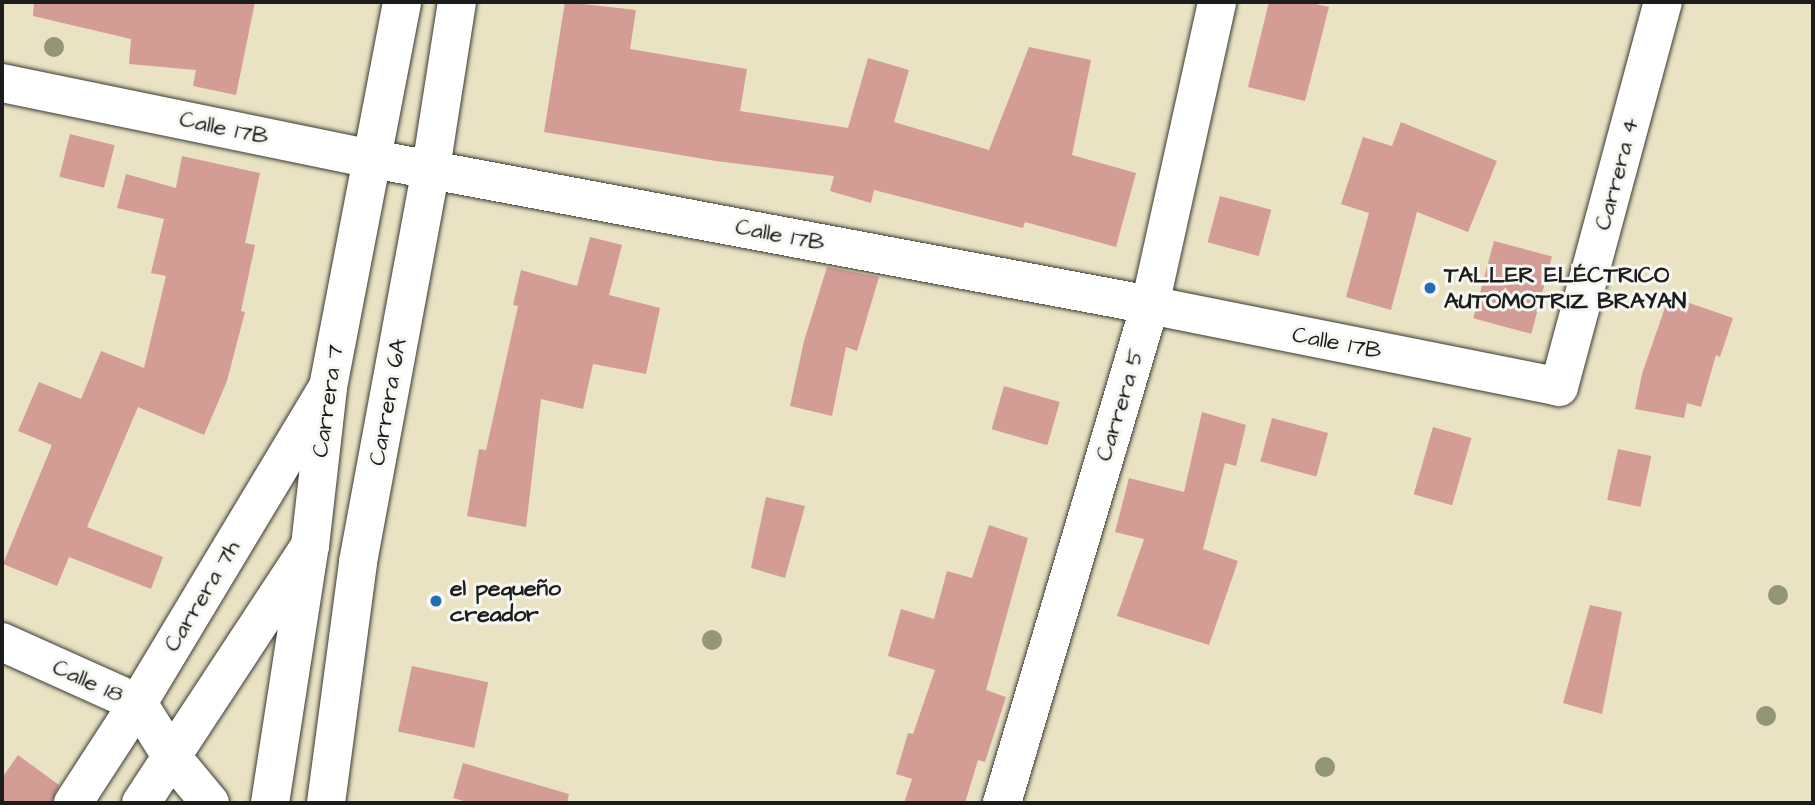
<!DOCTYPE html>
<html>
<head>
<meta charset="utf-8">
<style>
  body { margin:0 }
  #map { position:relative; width:1815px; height:805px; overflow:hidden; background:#e9e3c4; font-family:"Architects Daughter",sans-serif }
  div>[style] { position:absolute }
  .building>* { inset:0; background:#d39d95; transform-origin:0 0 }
  .roads { filter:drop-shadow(0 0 2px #3b3a35) drop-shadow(0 0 2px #3b3a35) }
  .minor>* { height:38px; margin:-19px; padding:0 19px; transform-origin:19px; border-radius:19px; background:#fff }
  .major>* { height:38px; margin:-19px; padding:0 19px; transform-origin:19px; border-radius:19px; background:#fff }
  .trees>* { width:20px; height:20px; margin:-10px; border-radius:50%; background:#929576 }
  .dots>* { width:19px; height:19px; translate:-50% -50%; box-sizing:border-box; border:4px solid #f6f6f2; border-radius:50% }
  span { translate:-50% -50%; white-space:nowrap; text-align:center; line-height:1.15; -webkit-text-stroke:6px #f6f6f2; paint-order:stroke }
  .street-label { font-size:23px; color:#1c1c1c }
  .poi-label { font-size:23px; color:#1c1c1c; font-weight:700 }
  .left { translate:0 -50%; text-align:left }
  .frame { position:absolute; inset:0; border:4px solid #1c1c1c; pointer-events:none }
</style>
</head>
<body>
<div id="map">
  <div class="building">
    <i style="clip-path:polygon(34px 2px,255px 2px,236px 95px,193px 86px,196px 70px,129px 64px,131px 39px,33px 16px)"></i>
    <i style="clip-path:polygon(565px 2px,636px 10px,630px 49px,747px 69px,740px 111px,848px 128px,868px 58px,909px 70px,894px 122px,989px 150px,1029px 47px,1091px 60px,1072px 155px,1136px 173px,1116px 247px,1025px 222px,1023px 228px,874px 190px,871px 203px,830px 191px,834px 176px,716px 161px,544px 132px)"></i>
    <i style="clip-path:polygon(1269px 2px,1307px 2px,1329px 7px,1305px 101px,1248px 87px)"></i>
    <i style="clip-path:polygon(1401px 122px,1497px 161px,1468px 232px,1417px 212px,1391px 310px,1346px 297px,1369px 213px,1341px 204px,1363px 137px,1392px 146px)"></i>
    <i style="left:70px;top:134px;width:46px;height:44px;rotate:14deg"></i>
    <i style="clip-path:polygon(182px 156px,260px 173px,245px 243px,255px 245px,241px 311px,245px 312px,227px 381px,204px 435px,138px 407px,87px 527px,163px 557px,151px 589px,69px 557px,57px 586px,3px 564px,52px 445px,18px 431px,39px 382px,81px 399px,101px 351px,144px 368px,166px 276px,151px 273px,164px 219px,117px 208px,126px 174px,176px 188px)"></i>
    <i style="left:1220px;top:196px;width:53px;height:48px;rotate:15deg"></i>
    <i style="clip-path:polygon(590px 237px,622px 245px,609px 295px,660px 308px,646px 374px,593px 364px,583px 409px,541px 399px,526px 527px,467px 516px,479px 449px,486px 450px,518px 306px,513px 305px,521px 270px,577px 286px)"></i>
    <i style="left:1494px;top:241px;width:60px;height:80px;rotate:15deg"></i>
    <i style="clip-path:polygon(827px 267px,879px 277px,857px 351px,846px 347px,832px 416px,790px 406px,804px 341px)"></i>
    <i style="clip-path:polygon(1669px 296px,1733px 318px,1720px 357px,1716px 355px,1701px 407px,1687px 403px,1684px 418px,1635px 409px,1642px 374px)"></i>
    <i style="left:1004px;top:386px;width:58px;height:45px;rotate:16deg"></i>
    <i style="clip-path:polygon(1202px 412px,1246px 425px,1236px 466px,1225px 463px,1203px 549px,1238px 561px,1209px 645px,1117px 616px,1144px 539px,1115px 532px,1129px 478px,1184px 492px)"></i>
    <i style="left:1272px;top:418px;width:58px;height:45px;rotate:15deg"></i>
    <i style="left:1433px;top:427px;width:40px;height:70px;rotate:16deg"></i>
    <i style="left:1618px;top:449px;width:34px;height:52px;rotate:12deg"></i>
    <i style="clip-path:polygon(766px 497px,805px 506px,785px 578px,751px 568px)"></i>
    <i style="clip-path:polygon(989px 525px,1028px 538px,986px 690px,1006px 697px,985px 762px,978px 760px,965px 803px,904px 803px,912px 779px,896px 774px,908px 733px,913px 734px,935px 670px,888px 656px,901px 609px,934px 619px,947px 571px,972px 578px)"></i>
    <i style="clip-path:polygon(1590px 605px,1622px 612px,1602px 714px,1563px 703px)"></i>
    <i style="left:412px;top:666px;width:78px;height:67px;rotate:12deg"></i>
    <i style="clip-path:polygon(18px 755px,59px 785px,51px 803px,2px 803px,2px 778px)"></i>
    <i style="clip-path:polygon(463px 763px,569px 794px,567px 803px,471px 803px,453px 798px)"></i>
  </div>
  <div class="roads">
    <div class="minor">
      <i style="left:2px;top:83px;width:379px;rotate:11.6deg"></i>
      <i style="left:373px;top:159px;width:791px;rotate:10.64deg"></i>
      <i style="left:1150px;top:305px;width:417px;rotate:11.3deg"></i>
      <i style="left:1559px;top:387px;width:399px;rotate:-74.9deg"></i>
      <i style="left:2px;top:642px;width:149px;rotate:24.2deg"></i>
      <i style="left:138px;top:703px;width:62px;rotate:58.1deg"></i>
      <i style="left:171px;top:756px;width:61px;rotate:50.3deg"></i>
      <i style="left:73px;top:803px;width:119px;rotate:-57deg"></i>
      <i style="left:138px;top:703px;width:369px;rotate:-59deg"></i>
      <i style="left:141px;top:803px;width:308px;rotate:-56.7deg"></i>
      <i style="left:1002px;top:803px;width:520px;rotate:-73.45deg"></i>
      <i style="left:1150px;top:305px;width:310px;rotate:-77.5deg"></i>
    </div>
    <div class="major">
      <i style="left:270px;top:803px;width:260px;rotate:-81.2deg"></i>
      <i style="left:310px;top:546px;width:160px;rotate:-83.5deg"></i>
      <i style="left:328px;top:387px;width:392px;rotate:-79.1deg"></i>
      <i style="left:326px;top:803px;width:243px;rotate:-82.4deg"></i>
      <i style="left:358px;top:562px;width:401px;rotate:-79.5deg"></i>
      <i style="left:431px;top:168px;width:168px;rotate:-81.1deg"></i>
    </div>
  </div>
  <div class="trees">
    <i style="left:54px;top:47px"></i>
    <i style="left:1778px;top:595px"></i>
    <i style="left:712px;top:640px"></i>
    <i style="left:1766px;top:716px"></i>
    <i style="left:1325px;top:767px"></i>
  </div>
  <div class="dots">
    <i style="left:1430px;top:288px;background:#1f6fb2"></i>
    <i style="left:436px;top:601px;background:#1f6fb2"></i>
  </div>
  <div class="street-label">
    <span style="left:224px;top:128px;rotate:12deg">Calle 17B</span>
    <span style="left:1617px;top:174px;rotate:-75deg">Carrera 4</span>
    <span style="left:780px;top:235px;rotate:11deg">Calle 17B</span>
    <span style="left:1337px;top:343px;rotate:11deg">Calle 17B</span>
    <span style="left:328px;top:401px;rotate:-82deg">Carrera 7</span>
    <span style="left:388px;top:402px;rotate:-80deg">Carrera 6A</span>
    <span style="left:1120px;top:405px;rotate:-73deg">Carrera 5</span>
    <span style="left:202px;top:596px;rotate:-59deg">Carrera 7h</span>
    <span style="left:88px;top:681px;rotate:24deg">Calle 18</span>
  </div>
  <div class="poi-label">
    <span class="left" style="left:1444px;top:288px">TALLER ELÉCTRICO<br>AUTOMOTRIZ BRAYAN</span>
    <span class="left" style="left:450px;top:601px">el pequeño<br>creador</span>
  </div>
  <div class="frame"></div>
</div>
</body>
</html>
